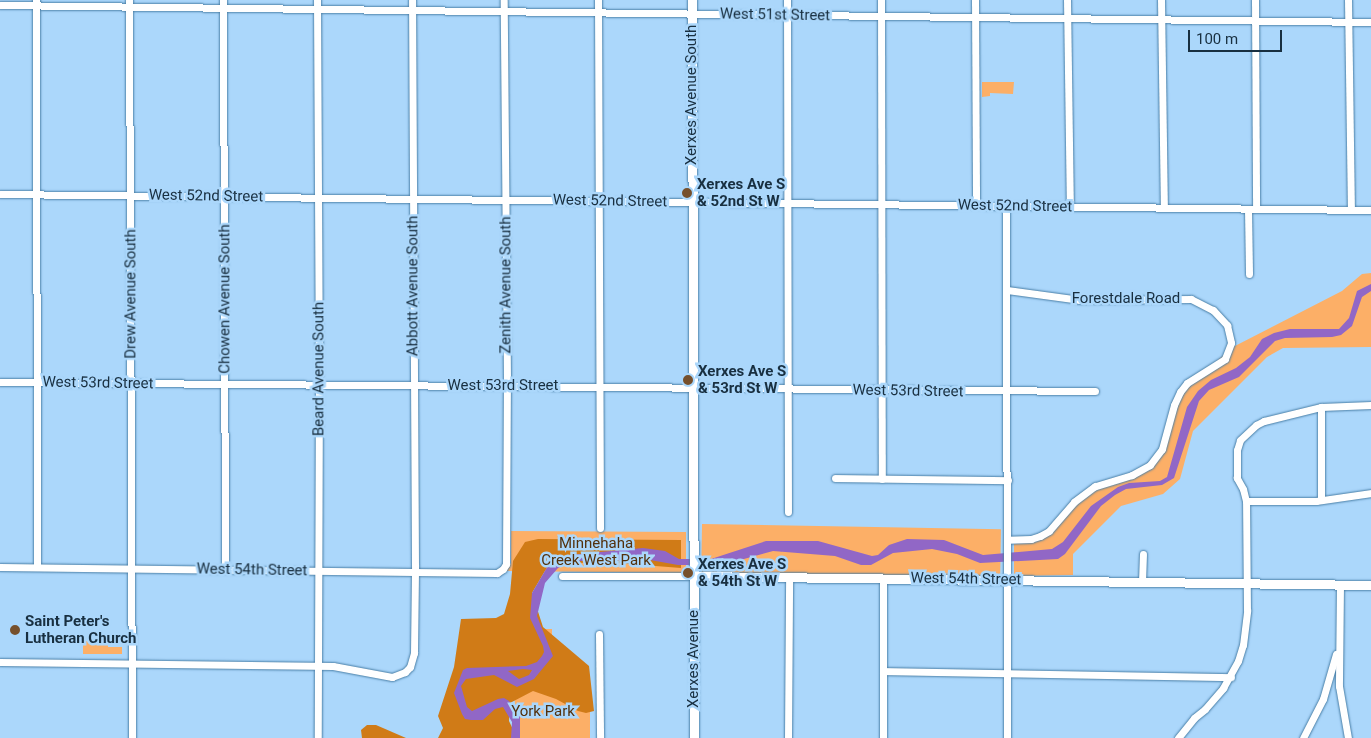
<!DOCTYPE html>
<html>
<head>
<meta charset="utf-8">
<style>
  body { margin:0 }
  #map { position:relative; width:1371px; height:738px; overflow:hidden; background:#abd7fb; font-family:Roboto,sans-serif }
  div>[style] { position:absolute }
  .green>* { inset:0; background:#fcaf67; transform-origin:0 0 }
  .forest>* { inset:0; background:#d07b17 }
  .water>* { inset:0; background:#9167c6 }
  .roads { filter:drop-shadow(0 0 1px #487ea6) drop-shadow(0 0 1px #487ea6) }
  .minor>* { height:7px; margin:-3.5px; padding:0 3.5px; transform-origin:3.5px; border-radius:3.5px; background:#fff }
  .tertiary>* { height:9px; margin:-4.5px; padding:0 4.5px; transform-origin:4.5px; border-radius:4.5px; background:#fff }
  .dots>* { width:14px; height:14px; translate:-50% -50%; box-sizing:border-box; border:2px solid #abd7fb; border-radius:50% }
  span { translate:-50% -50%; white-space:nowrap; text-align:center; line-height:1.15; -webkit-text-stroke:5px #abd7fb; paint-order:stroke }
  .street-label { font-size:15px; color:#182f40 }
  .poi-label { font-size:15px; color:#182f40; font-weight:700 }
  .left { translate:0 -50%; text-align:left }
  .park-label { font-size:15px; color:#53310c }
  .scale { position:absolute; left:1188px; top:30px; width:94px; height:22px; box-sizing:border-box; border:2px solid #182f40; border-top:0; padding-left:6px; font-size:15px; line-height:18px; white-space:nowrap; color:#182f40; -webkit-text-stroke:4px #abd7fb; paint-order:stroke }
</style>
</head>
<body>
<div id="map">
  <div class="green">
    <i style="clip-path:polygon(982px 82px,1014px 82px,1013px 94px,990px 93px,990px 96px,982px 97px)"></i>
    <i style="clip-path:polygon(1371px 273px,1371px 347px,1283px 348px,1267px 357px,1193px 431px,1180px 479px,1163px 494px,1121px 506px,1073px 554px,1073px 575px,1014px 576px,1014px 544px,1040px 536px,1084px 493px,1132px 475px,1157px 458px,1180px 392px,1233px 347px,1342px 291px,1362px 274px)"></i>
    <i style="left:702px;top:524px;width:299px;height:49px;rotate:1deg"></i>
    <i style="clip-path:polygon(511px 531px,686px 532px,686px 573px,506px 571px,511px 563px)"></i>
    <i style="clip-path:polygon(514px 629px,552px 629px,552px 651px,590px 688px,590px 738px,515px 738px)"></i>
    <i style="clip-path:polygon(83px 641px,108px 641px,108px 647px,122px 647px,122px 654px,83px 654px)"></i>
  </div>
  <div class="forest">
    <i style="clip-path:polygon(538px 539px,681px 540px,681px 568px,605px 562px,549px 564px,532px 593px,543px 627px,589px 666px,594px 711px,586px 713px,578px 711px,556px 699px,533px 691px,510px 703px,509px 721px,517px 738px,438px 738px,443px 728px,438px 716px,454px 667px,461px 619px,496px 618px,504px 614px,510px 594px,513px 561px,525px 542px)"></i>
    <i style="clip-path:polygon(367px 725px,376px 725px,406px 738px,362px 738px,361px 730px)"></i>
  </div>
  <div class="water">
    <i style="clip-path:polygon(evenodd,1371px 284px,1371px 291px,1362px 297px,1352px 326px,1341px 335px,1332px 337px,1285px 338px,1275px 341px,1239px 377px,1209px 390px,1199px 401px,1174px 478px,1162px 485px,1126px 489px,1115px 495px,1101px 506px,1065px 554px,1058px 559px,980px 563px,957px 554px,932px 549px,893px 553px,871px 565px,861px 565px,835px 556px,773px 551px,722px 565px,678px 565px,650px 560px,574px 561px,558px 568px,545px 583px,537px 616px,553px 656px,534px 679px,517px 687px,494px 675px,466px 679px,461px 686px,467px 707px,472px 711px,498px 699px,504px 698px,509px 701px,520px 716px,520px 738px,511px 738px,512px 722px,503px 707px,495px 709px,483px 720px,471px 720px,465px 719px,462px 714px,454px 693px,463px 670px,467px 668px,526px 666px,537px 662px,542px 656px,544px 652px,543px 646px,530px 618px,532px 593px,549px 564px,559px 558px,579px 554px,643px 548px,665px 551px,679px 559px,711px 559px,766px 541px,818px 541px,872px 556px,878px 555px,889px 545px,907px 539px,944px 540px,983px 555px,1052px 549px,1063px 542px,1091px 506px,1118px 487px,1129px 483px,1160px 481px,1167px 477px,1187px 407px,1198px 391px,1211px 380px,1236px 368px,1250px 357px,1262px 339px,1274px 333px,1290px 329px,1339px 329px,1349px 318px,1357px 291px,1371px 284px,523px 669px,532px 670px,529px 675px,519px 679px,508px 671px,523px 669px)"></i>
  </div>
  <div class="roads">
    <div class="minor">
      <i style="left:36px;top:0;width:567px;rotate:89.9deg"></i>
      <i style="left:129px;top:0;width:738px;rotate:89.77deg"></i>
      <i style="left:223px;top:0;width:568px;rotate:89.8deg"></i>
      <i style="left:317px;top:0;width:378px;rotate:89.7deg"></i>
      <i style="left:319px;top:378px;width:360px;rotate:90.2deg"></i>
      <i style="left:598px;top:0;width:528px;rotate:89.78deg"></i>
      <i style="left:787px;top:0;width:512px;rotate:89.89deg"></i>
      <i style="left:881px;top:0;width:479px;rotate:89.9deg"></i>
      <i style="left:975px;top:0;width:205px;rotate:89.7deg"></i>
      <i style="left:1067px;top:0;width:207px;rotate:89.2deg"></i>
      <i style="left:1161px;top:0;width:208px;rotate:89.2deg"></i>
      <i style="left:1255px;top:0;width:209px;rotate:89.7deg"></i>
      <i style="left:1348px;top:0;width:210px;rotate:89.2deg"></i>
      <i style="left:0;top:5px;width:1371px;rotate:0.71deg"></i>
      <i style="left:0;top:194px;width:1371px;rotate:0.67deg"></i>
      <i style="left:1006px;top:206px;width:532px;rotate:89.89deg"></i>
      <i style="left:1248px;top:209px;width:65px;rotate:89.1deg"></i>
      <i style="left:1007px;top:290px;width:74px;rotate:7.8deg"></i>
      <i style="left:1080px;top:300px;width:111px;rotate:-0.5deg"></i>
      <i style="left:1191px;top:299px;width:25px;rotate:27deg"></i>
      <i style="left:1213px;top:310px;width:21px;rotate:47deg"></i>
      <i style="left:1227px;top:325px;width:18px;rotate:77deg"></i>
      <i style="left:1231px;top:343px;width:17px;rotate:111deg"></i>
      <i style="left:1225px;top:359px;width:45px;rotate:147.7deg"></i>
      <i style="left:1187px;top:383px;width:11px;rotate:128deg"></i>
      <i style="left:1180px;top:392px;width:14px;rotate:115deg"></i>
      <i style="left:1174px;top:405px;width:46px;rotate:105.3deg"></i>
      <i style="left:1162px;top:449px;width:20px;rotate:127deg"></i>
      <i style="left:1150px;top:465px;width:21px;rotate:151deg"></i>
      <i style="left:1132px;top:475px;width:39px;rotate:163deg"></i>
      <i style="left:1095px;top:486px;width:26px;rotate:143deg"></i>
      <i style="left:1074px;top:502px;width:38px;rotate:131deg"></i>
      <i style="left:1049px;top:531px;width:10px;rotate:151deg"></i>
      <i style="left:1040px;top:536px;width:9px;rotate:162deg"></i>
      <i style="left:1031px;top:539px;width:23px;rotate:178deg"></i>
      <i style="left:0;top:382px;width:1095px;rotate:0.47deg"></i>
      <i style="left:1321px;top:407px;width:93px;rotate:90deg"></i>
      <i style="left:835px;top:478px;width:173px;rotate:0.7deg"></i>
      <i style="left:1246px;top:501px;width:70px"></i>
      <i style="left:1316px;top:501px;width:56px;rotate:-8.3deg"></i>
      <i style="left:0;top:567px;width:497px;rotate:0.7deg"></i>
      <i style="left:497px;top:573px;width:7px;rotate:-34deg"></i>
      <i style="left:503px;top:569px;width:6px;rotate:-59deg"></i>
      <i style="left:506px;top:564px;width:184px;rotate:-89.7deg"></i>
      <i style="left:507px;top:380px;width:380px;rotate:-90.5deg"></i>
      <i style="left:562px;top:576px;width:131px"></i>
      <i style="left:1142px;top:582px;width:28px;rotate:-88deg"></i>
      <i style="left:1340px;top:585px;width:101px;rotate:90.6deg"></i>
      <i style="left:1339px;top:686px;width:53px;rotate:80.2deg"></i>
      <i style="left:599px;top:634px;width:104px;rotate:89.4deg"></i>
      <i style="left:0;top:662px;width:333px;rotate:0.7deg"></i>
      <i style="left:333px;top:666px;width:60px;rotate:10.6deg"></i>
      <i style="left:392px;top:677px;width:14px;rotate:-21deg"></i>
      <i style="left:405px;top:672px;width:7px;rotate:-45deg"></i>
      <i style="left:410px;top:667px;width:15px;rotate:-74deg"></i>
      <i style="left:414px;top:653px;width:88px;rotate:-89.3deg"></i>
      <i style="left:415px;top:565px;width:565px;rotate:-90.3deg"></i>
      <i style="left:883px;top:671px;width:348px;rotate:1deg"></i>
      <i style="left:788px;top:738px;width:161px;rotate:-89.6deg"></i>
      <i style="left:883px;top:738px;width:160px;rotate:-90deg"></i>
      <i style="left:1178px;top:738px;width:26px;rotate:-51deg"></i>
      <i style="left:1194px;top:718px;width:14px;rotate:-39deg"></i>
      <i style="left:1205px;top:709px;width:28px;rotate:-49deg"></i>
      <i style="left:1223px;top:688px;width:31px;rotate:-61deg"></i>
      <i style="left:1238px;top:661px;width:17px;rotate:-73deg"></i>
      <i style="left:1243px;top:645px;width:35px;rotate:-83deg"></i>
      <i style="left:1247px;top:610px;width:109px;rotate:-90.5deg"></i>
      <i style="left:1246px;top:501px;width:12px;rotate:-104deg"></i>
      <i style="left:1243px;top:489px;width:13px;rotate:-119deg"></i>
      <i style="left:1237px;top:478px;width:28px;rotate:-90deg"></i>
      <i style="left:1237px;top:450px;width:10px;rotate:-73deg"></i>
      <i style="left:1240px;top:440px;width:22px;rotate:-43deg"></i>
      <i style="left:1256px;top:425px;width:9px;rotate:-27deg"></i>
      <i style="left:1264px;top:421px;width:59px;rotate:-13.8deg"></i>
      <i style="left:1321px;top:407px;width:50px;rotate:-2.3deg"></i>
      <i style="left:1303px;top:738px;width:44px;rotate:-62.9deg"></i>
      <i style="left:1323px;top:699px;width:47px;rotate:-73.9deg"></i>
    </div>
    <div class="tertiary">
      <i style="left:692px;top:0;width:738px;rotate:89.84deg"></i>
      <i style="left:693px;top:576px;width:678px;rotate:0.76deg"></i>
    </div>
  </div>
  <div class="dots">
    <i style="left:687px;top:193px;background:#76502c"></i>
    <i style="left:688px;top:380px;background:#76502c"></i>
    <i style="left:688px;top:573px;background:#76502c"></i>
    <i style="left:15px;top:630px;background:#76502c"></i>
  </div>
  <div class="street-label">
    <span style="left:775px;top:15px;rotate:1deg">West 51st Street</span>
    <span style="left:692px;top:95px;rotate:-90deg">Xerxes Avenue South</span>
    <span style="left:206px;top:196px;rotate:1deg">West 52nd Street</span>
    <span style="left:610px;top:201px;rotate:1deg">West 52nd Street</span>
    <span style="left:1015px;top:206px;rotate:1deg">West 52nd Street</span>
    <span style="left:506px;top:285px;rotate:-90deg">Zenith Avenue South</span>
    <span style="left:413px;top:286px;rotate:-90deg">Abbott Avenue South</span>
    <span style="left:131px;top:294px;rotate:-90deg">Drew Avenue South</span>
    <span style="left:225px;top:299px;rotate:-90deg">Chowen Avenue South</span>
    <span style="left:1126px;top:299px">Forestdale Road</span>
    <span style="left:319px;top:369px;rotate:-90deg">Beard Avenue South</span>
    <span style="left:98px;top:383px;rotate:1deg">West 53rd Street</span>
    <span style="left:503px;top:386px">West 53rd Street</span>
    <span style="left:908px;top:391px;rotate:1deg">West 53rd Street</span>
    <span style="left:252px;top:570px;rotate:1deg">West 54th Street</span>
    <span style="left:966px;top:579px;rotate:1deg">West 54th Street</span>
    <span style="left:694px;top:659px;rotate:-90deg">Xerxes Avenue</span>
  </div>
  <div class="poi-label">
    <span class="left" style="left:697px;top:193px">Xerxes Ave S<br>&amp; 52nd St W</span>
    <span class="left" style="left:698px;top:380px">Xerxes Ave S<br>&amp; 53rd St W</span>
    <span class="left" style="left:698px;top:573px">Xerxes Ave S<br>&amp; 54th St W</span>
    <span class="left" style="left:25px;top:630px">Saint Peter's<br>Lutheran Church</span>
  </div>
  <div class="park-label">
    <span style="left:596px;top:552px">Minnehaha<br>Creek West Park</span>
    <span style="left:543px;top:712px">York Park</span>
  </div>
  <div class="scale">100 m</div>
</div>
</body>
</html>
